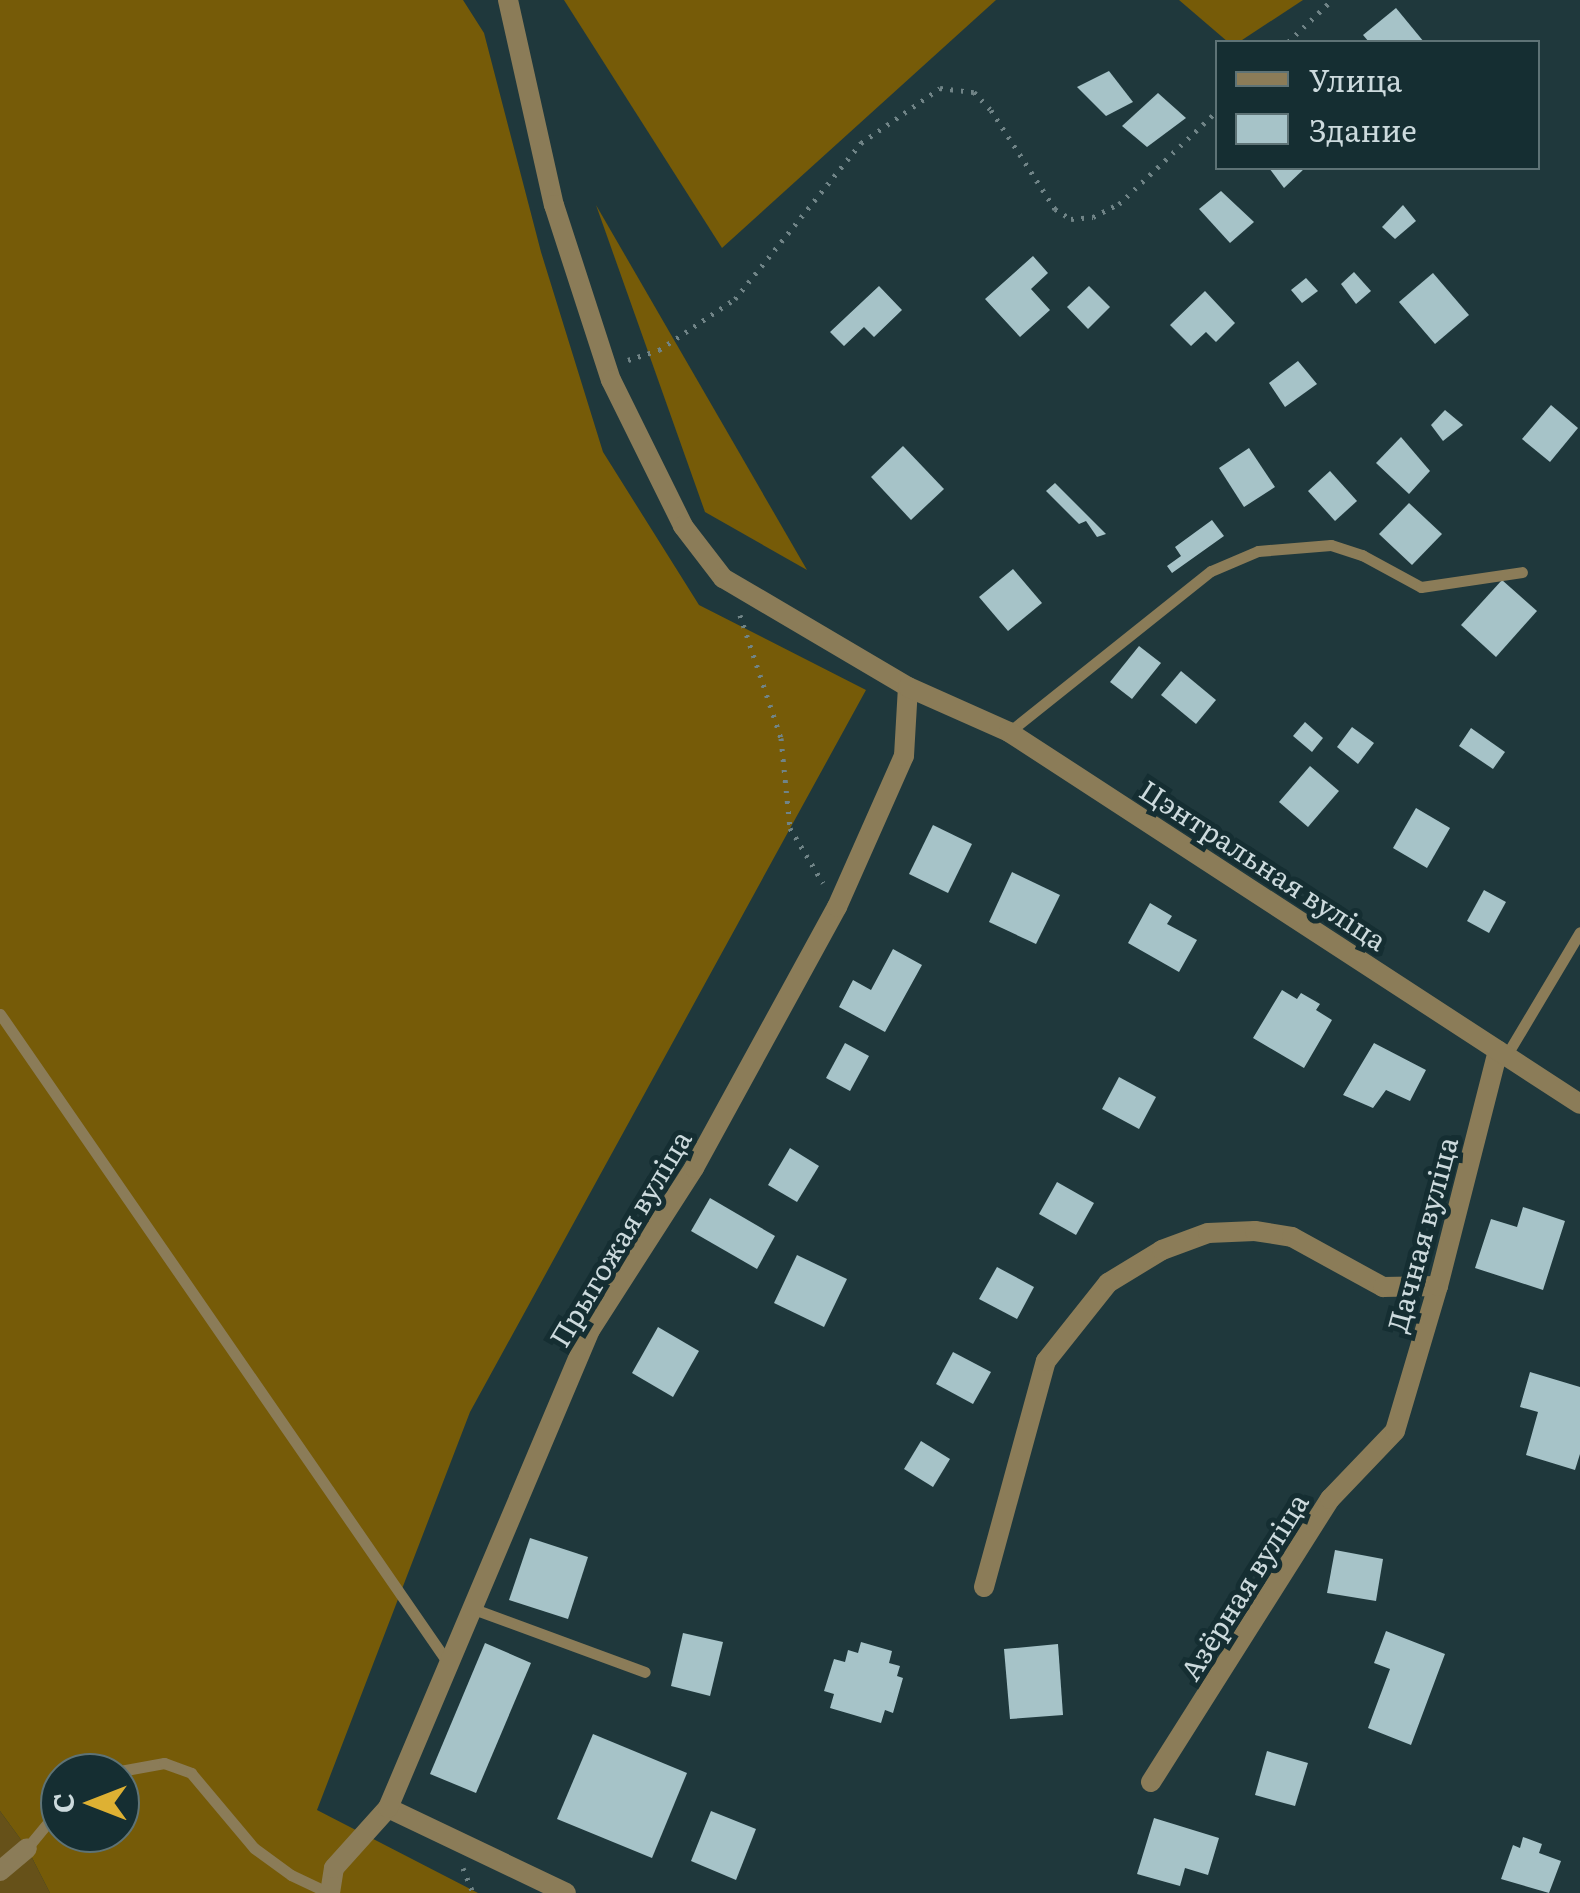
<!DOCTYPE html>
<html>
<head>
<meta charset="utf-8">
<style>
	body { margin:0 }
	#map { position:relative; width:1580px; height:1893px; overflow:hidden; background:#1f383c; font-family:Literata,serif }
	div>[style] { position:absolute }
	.green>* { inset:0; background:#665119 }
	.forest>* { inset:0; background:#765b08 }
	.building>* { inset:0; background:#a6c3c8 }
	.path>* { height:5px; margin-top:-2.5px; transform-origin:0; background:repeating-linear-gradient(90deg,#708487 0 2.5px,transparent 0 10.5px) }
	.service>* { height:11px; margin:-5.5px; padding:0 5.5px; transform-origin:5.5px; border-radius:5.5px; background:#8b7c58 }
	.minor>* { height:20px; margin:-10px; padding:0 10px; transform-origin:10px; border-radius:10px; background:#8b7c58 }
	.tertiary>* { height:20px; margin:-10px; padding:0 10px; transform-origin:10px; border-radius:10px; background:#8b7c58 }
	span { translate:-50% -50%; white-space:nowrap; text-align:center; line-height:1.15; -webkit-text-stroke:10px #152e32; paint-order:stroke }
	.street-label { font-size:28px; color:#ccdadd }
	.legend { position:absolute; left:1215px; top:40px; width:325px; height:130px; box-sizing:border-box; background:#152e32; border:2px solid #5e7376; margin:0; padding:12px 18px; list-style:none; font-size:30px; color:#ccdadd }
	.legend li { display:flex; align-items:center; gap:20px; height:50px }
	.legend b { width:50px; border:2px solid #5e7376 }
	.north { position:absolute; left:40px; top:1753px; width:100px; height:100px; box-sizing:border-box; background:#152e32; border:2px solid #5e7376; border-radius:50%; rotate:270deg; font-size:28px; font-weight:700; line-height:40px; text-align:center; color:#ccdadd }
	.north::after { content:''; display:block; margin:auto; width:35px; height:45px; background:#deb133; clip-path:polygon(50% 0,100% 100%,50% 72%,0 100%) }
</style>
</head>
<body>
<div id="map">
	<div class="green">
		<div style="clip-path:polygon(0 1811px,27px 1848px,50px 1893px,0 1893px)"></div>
	</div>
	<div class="forest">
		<div style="clip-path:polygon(evenodd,0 0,463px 0,484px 33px,541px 252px,603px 452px,699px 605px,866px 690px,470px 1412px,317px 1810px,478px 1893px,50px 1893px,27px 1848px,0 1811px,0 0,60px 1773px,120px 1773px,120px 1833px,60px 1833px,60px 1773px)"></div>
		<div style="clip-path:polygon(564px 0,996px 0,722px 248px)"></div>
		<div style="clip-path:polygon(1179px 0,1303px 0,1239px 42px,1228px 42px)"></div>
		<div style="clip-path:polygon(596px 205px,807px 570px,705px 512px)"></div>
	</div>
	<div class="building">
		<div style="clip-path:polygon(1396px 8px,1424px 42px,1369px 42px,1363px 35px)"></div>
		<div style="clip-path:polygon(1109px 71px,1133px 102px,1106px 116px,1077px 87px)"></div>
		<div style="clip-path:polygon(1158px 93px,1186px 118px,1147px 147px,1122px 126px)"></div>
		<div style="clip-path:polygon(1269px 168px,1305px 168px,1284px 188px)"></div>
		<div style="clip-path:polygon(1221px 191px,1254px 222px,1230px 243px,1199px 209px)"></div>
		<div style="clip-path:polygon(1403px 205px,1416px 221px,1395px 239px,1382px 227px)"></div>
		<div style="clip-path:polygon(1033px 256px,1048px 273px,1031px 289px,1050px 310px,1020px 337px,985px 299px)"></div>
		<div style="clip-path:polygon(1354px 272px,1371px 291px,1356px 304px,1341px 284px)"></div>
		<div style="clip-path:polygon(1433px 273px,1469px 315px,1435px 344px,1399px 302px)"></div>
		<div style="clip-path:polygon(1306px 278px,1318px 291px,1302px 303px,1291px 290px)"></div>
		<div style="clip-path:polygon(879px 286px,902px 310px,874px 337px,864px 327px,844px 346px,830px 332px)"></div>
		<div style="clip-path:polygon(1089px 286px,1110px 307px,1088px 329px,1067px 307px)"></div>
		<div style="clip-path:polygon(1205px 291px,1235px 323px,1216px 342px,1206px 332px,1191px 346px,1170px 325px)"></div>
		<div style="clip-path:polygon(1298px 361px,1317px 384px,1285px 407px,1269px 383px)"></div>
		<div style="clip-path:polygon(1551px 405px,1578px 428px,1550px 462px,1522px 439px)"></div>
		<div style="clip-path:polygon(1445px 410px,1463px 425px,1443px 441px,1431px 425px)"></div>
		<div style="clip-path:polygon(1401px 437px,1430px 471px,1409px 494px,1376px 463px)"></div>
		<div style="clip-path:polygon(903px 446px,944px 489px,911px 520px,871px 477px)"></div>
		<div style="clip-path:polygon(1249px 448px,1275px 487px,1244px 507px,1219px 468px)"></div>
		<div style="clip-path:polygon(1330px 471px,1357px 501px,1335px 521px,1308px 491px)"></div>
		<div style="clip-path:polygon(1055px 483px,1106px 534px,1097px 537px,1086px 521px,1079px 524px,1046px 491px)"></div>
		<div style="clip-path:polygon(1409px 503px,1442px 534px,1412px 565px,1379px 534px)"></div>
		<div style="clip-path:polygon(1212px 520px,1224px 536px,1172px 573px,1167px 566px,1181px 556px,1175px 547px)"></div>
		<div style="clip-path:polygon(1013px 569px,1042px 603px,1008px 631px,979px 597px)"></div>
		<div style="clip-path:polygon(1502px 580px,1537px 611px,1496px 657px,1461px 625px)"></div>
		<div style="clip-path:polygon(1139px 646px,1161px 663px,1132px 699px,1110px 682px)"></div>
		<div style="clip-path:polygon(1181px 671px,1216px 700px,1196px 724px,1161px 695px)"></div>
		<div style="clip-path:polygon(1305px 722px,1323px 738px,1312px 752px,1293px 736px)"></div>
		<div style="clip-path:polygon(1352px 727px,1374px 743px,1358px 764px,1337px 747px)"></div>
		<div style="clip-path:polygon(1471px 728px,1505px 752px,1493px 769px,1459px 746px)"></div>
		<div style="clip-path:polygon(1310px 766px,1339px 791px,1308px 827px,1279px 802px)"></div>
		<div style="clip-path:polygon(1416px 808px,1450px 828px,1427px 868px,1393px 848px)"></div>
		<div style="clip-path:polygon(933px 825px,972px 844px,948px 893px,909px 874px)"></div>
		<div style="clip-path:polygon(1012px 872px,1060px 895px,1036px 944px,989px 922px)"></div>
		<div style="clip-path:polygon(1484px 890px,1506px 902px,1489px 933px,1467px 921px)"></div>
		<div style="clip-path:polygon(1150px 903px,1172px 916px,1167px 924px,1197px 940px,1179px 972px,1128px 943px)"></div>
		<div style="clip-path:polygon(893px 949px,922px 965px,885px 1032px,839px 1007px,853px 980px,871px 990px)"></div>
		<div style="clip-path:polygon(1282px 990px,1297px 999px,1301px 993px,1320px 1004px,1316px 1010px,1332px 1020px,1304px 1068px,1253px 1038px)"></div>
		<div style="clip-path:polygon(845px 1043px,869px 1056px,850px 1091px,826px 1078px)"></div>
		<div style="clip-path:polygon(1374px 1043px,1426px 1070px,1410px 1101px,1386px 1090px,1373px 1108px,1343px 1095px)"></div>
		<div style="clip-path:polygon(1119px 1077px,1156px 1097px,1139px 1129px,1102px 1109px)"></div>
		<div style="clip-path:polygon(790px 1148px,819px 1166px,797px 1202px,768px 1185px)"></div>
		<div style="clip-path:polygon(1057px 1182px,1094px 1203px,1076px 1235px,1039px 1214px)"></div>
		<div style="clip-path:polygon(710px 1198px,775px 1236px,757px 1269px,691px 1231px)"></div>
		<div style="clip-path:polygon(1523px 1207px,1565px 1221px,1543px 1290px,1475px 1268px,1491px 1219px,1517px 1227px)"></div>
		<div style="clip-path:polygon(797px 1255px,847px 1279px,824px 1327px,774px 1303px)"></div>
		<div style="clip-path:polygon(997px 1267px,1034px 1287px,1017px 1319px,979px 1299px)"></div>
		<div style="clip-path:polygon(658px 1327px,699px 1351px,673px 1397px,632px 1373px)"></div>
		<div style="clip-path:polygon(953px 1352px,991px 1372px,973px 1404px,936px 1384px)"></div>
		<div style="clip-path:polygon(1530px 1372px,1580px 1387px,1580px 1454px,1575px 1470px,1526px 1455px,1538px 1412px,1520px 1407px)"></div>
		<div style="clip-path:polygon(921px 1441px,950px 1459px,933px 1487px,904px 1469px)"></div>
		<div style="clip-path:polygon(530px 1538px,588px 1557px,568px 1619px,509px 1600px)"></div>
		<div style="clip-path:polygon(1335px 1550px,1383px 1559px,1376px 1601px,1327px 1593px)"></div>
		<div style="clip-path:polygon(1386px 1631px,1445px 1654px,1411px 1745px,1368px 1728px,1390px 1669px,1374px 1663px)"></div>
		<div style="clip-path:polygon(683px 1633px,723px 1642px,710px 1696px,671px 1686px)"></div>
		<div style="clip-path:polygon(861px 1642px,892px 1651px,889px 1663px,900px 1666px,897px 1676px,903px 1678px,893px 1713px,885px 1710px,881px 1723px,830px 1708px,834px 1694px,824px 1691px,834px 1659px,845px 1662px,848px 1650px,858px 1653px)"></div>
		<div style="clip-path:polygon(485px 1643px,531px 1663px,476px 1793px,430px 1774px)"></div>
		<div style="clip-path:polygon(1058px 1644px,1063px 1715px,1010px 1719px,1004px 1649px)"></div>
		<div style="clip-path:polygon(593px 1734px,687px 1773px,652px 1858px,557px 1819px)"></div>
		<div style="clip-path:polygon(1267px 1751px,1308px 1763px,1295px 1806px,1255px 1795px)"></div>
		<div style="clip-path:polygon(711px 1811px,756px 1829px,736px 1880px,691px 1861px)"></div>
		<div style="clip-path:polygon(1154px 1818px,1219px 1838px,1208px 1875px,1185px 1868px,1180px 1886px,1137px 1874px)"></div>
		<div style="clip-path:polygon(1523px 1837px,1542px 1844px,1539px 1853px,1561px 1861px,1549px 1893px,1501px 1879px,1513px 1845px,1520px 1848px)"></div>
	</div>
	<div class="path">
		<div style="left:1288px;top:42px;width:61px;rotate:-43.7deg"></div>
		<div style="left:628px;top:360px;width:33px;rotate:-18deg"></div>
		<div style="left:659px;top:350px;width:92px;rotate:-33.9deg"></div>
		<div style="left:735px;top:299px;width:201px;rotate:-51.1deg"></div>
		<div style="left:861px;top:143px;width:96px;rotate:-34.8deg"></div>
		<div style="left:940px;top:88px;width:34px;rotate:7deg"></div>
		<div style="left:974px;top:92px;width:25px;rotate:47deg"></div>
		<div style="left:991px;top:110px;width:118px;rotate:57.1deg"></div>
		<div style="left:1055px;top:209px;width:19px;rotate:32deg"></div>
		<div style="left:1071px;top:219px;width:22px;rotate:-5deg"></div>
		<div style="left:1093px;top:217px;width:29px;rotate:-27deg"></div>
		<div style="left:1119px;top:204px;width:137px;rotate:-43.5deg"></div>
		<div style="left:740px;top:615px;width:130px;rotate:71.6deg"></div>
		<div style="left:781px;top:738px;width:90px;rotate:84.3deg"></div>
		<div style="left:790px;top:828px;width:64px;rotate:59deg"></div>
		<div style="left:463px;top:1868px;width:27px;rotate:68deg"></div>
	</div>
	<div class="service">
		<div style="left:1009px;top:732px;width:258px;rotate:-38.6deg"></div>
		<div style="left:1211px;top:571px;width:51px;rotate:-23.1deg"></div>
		<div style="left:1258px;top:551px;width:73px;rotate:-4.7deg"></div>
		<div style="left:1331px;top:545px;width:33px;rotate:18deg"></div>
		<div style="left:1362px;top:555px;width:67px;rotate:28.5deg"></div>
		<div style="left:1421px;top:587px;width:102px;rotate:-8.4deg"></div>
		<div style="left:0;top:1014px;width:789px;rotate:55.38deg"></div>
		<div style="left:1506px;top:1056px;width:144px;rotate:-59.2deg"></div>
		<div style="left:471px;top:1608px;width:185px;rotate:20.2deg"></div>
		<div style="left:109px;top:1773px;width:56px;rotate:-10.3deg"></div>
		<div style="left:164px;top:1763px;width:29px;rotate:20deg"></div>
		<div style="left:191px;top:1773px;width:98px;rotate:50deg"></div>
		<div style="left:254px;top:1848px;width:46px;rotate:36.1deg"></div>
		<div style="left:291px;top:1875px;width:42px;rotate:25.3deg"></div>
		<div style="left:27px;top:1848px;width:52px;rotate:-50.5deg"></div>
	</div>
	<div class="minor">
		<div style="left:984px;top:1587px;width:234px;rotate:-74.7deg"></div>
		<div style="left:1046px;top:1361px;width:100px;rotate:-51.5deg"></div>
		<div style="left:1108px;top:1283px;width:63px;rotate:-31.4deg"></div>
		<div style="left:1162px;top:1250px;width:49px;rotate:-20.3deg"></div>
		<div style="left:1208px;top:1233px;width:47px;rotate:-2.4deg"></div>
		<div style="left:1255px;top:1231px;width:37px;rotate:9deg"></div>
		<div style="left:1292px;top:1237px;width:104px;rotate:28.8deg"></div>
		<div style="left:1383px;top:1287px;width:55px;rotate:-1deg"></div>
		<div style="left:1151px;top:1782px;width:335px;rotate:-57.7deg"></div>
		<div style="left:1330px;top:1499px;width:94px;rotate:-46.3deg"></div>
		<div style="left:1395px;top:1431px;width:151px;rotate:-73.5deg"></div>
		<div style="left:1438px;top:1286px;width:243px;rotate:-75.7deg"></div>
		<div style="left:388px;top:1808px;width:197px;rotate:25.5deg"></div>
		<div style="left:0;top:1871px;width:35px;rotate:-40deg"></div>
		<div style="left:330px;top:1893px;width:25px;rotate:-81deg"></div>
		<div style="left:334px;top:1868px;width:81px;rotate:-48deg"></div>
		<div style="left:388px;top:1808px;width:519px;rotate:-67.09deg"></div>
		<div style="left:590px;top:1330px;width:193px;rotate:-57.3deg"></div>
		<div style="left:694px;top:1168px;width:298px;rotate:-61.3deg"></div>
		<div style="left:837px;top:907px;width:165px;rotate:-66.1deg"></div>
		<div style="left:904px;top:756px;width:69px;rotate:-86.7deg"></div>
	</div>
	<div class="tertiary">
		<div style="left:508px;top:0;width:210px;rotate:77.4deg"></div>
		<div style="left:554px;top:205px;width:184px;rotate:72deg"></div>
		<div style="left:611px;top:380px;width:163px;rotate:63.7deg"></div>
		<div style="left:683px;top:526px;width:66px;rotate:52.4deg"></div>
		<div style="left:723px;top:578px;width:215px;rotate:30.5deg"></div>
		<div style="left:908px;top:687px;width:111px;rotate:24deg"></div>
		<div style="left:1009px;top:732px;width:681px;rotate:33.08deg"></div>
	</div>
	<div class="street-label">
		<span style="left:1264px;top:864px;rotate:33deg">Цэнтральная вуліца</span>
		<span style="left:1421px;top:1234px;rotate:-75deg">Дачная вуліца</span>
		<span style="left:619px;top:1238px;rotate:-59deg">Прыгожая вуліца</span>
		<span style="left:1243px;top:1586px;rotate:-58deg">Азёрная вуліца</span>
	</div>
	<ul class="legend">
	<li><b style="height:12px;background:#8b7c58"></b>Улица</li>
	<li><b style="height:28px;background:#a6c3c8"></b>Здание</li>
	</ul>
	<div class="north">С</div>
</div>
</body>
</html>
